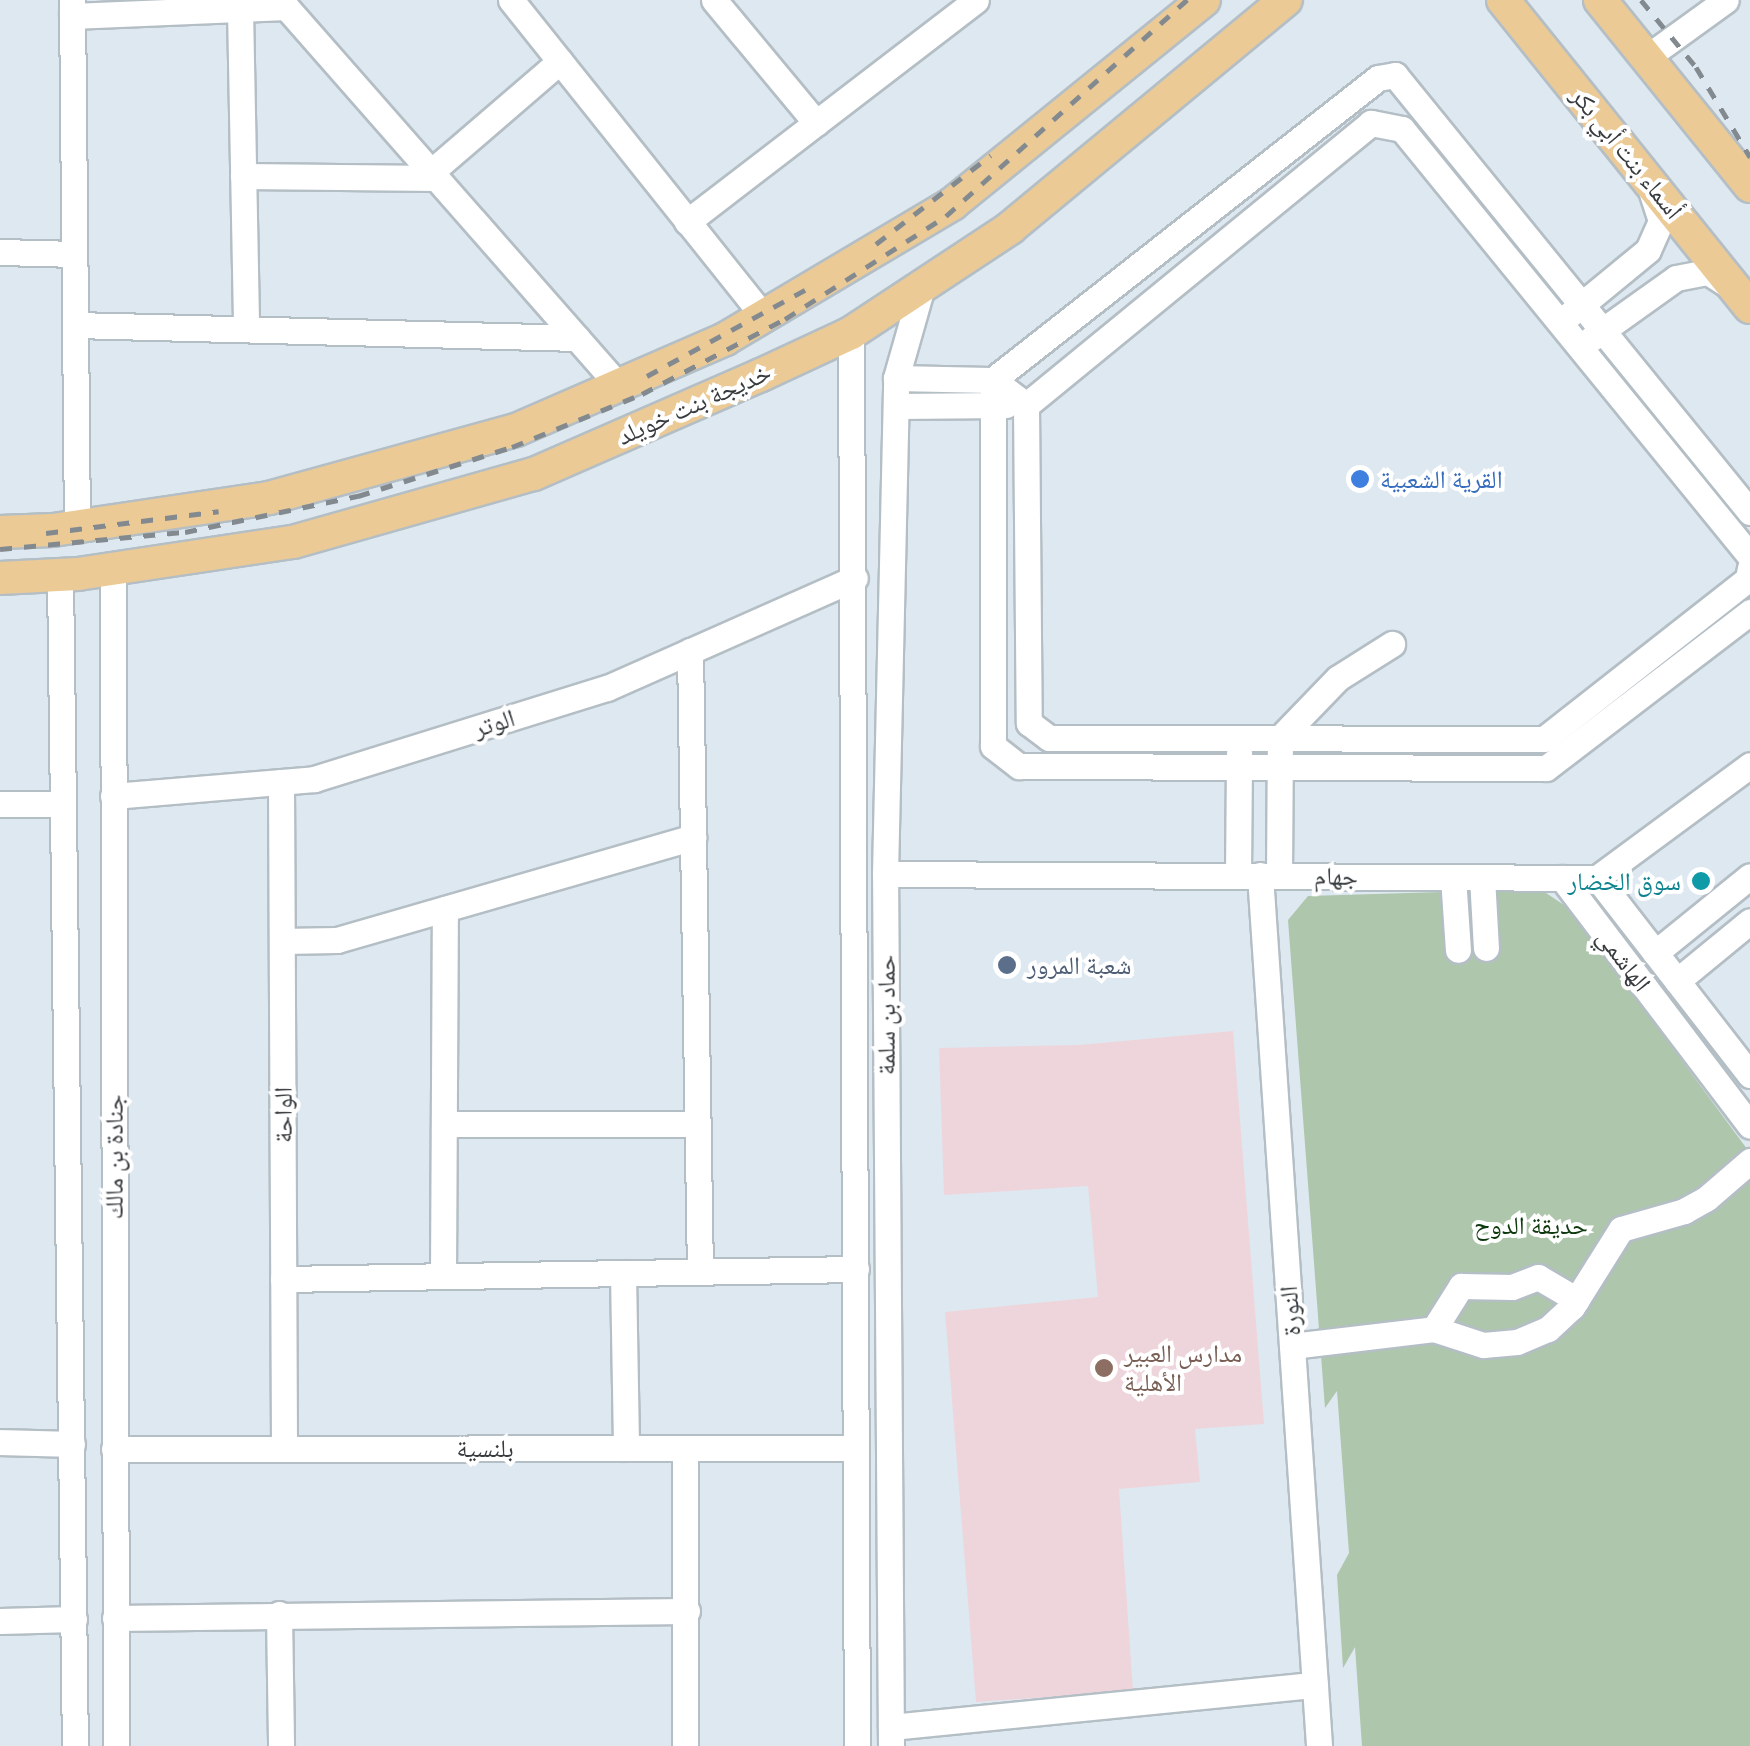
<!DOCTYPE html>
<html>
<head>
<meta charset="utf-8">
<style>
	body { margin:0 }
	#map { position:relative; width:1750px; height:1746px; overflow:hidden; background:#dee8f0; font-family:"IBM Plex Sans","Noto Naskh Arabic",sans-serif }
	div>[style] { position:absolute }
	.education>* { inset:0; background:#eed5dc }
	.green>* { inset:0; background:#aec6ac }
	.roads { filter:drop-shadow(2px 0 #b4bec5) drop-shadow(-2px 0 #b4bec5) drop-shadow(0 2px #b4bec5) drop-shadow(0 -2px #b4bec5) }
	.minor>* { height:25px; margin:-12.5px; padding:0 12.5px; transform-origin:12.5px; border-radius:12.5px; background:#fff }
	.major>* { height:32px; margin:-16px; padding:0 16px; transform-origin:16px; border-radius:16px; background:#ecca96 }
	.rail>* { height:5px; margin-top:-2.5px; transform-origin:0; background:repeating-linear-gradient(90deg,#838a8f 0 12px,transparent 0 24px) }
	.dots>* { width:28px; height:28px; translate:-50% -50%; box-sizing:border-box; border:5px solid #fff; border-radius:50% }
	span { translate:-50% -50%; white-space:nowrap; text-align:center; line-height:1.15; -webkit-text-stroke:8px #fff; paint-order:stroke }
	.street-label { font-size:25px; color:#373b3e }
	.shop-label { font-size:25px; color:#366cbe }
	.left { translate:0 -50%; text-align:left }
	.culture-label { font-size:25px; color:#0d838f }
	.right { translate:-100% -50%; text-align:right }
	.service-label { font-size:25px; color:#4e5e75 }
	.park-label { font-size:25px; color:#0e390e }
	.education-label { font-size:25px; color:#785e54 }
</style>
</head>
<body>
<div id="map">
	<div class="education">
		<div style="clip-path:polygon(1233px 1031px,1264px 1424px,1195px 1429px,1200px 1482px,1119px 1489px,1133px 1691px,976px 1702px,945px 1312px,1098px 1297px,1088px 1186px,944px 1195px,939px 1048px,1079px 1045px)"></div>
	</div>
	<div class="green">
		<div style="clip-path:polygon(1540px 889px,1570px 909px,1750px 1153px,1750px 1746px,1362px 1746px,1355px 1647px,1343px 1668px,1337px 1575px,1349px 1553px,1337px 1391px,1325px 1408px,1288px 920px,1308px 896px)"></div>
	</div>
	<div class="roads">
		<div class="minor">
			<div style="left:72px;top:0;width:526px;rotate:89.46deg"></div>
			<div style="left:280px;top:0;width:514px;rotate:48.71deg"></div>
			<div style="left:511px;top:0;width:407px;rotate:51.4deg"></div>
			<div style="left:714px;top:0;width:160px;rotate:50.3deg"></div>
			<div style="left:240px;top:9px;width:317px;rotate:88.9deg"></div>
			<div style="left:72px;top:16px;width:214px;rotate:-2.4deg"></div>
			<div style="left:1647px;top:57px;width:97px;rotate:-35.8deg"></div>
			<div style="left:431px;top:172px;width:170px;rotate:-40.7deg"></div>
			<div style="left:243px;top:176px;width:194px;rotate:0.6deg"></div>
			<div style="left:687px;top:222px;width:364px;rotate:-37.5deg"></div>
			<div style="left:0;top:252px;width:74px;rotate:1.5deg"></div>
			<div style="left:1569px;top:315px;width:102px;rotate:-39.4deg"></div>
			<div style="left:1648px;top:250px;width:32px;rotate:-66deg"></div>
			<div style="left:1661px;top:221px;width:32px;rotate:-108deg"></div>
			<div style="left:75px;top:325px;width:502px;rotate:1.48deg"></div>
			<div style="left:851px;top:333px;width:1413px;rotate:89.76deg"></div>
			<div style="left:1592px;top:338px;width:103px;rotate:-35.5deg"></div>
			<div style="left:1676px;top:278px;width:33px;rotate:-11deg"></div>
			<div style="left:1708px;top:272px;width:24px;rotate:33deg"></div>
			<div style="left:896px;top:378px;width:97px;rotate:1.2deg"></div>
			<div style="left:993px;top:380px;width:41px;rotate:37.1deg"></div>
			<div style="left:896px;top:406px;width:110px;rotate:-0.5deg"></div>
			<div style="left:1750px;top:512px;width:563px;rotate:-129.09deg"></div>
			<div style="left:1395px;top:75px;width:17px;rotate:170deg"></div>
			<div style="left:1378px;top:78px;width:489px;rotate:141.9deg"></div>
			<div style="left:993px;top:380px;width:366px;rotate:90deg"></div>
			<div style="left:993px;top:746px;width:33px;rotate:38deg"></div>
			<div style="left:1019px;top:766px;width:527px;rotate:0.22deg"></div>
			<div style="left:1546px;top:768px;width:257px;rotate:-37.4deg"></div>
			<div style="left:1750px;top:556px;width:551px;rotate:-129.18deg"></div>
			<div style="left:1402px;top:129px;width:32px;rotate:-169deg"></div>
			<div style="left:1371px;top:123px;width:446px;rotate:140.7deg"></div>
			<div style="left:1026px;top:405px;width:318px;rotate:89.5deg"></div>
			<div style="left:1029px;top:723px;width:25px;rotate:37deg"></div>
			<div style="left:1049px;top:738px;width:495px;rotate:0.1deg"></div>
			<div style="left:1544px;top:739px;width:259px;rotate:-38.1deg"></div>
			<div style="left:1748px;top:579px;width:11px;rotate:-80deg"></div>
			<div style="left:113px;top:569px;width:1177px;rotate:89.85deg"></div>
			<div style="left:60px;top:575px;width:1171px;rotate:89.27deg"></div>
			<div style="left:690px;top:651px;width:621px;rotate:89.08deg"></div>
			<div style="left:281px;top:782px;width:667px;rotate:89.74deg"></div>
			<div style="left:113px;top:796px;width:202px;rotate:-4.8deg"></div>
			<div style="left:314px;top:779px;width:307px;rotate:-17.3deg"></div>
			<div style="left:607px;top:688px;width:271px;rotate:-23.9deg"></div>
			<div style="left:0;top:804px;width:63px"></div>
			<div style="left:885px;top:874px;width:712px;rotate:0.32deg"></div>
			<div style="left:1597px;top:878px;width:190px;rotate:-36.4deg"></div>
			<div style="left:1238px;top:875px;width:122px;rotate:-89.5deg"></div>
			<div style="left:1260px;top:875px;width:873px;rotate:86.12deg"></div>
			<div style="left:1279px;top:876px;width:138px;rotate:-89.6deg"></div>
			<div style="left:1280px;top:738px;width:83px;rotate:-46deg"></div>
			<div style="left:1338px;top:678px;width:64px;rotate:-32.2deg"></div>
			<div style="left:1453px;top:877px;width:73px;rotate:86.1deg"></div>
			<div style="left:1482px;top:877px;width:71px;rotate:86.8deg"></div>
			<div style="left:282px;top:941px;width:55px;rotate:-1deg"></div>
			<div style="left:337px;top:940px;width:371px;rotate:-16.1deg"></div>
			<div style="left:1655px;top:953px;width:122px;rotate:-39deg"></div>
			<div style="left:1677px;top:981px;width:94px;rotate:-39.4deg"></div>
			<div style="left:1750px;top:1075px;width:249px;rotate:-127.8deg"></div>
			<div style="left:1597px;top:878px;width:35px;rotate:180deg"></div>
			<div style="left:1562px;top:878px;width:311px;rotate:52.8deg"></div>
			<div style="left:444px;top:1124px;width:253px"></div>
			<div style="left:623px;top:1273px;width:175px;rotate:89deg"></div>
			<div style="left:443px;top:1276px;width:367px;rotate:-89.7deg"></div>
			<div style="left:283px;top:1279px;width:573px;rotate:-1deg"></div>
			<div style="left:1434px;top:1329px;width:51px;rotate:-57.9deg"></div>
			<div style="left:1461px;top:1286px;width:51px;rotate:1.1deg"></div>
			<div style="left:1512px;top:1287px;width:28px;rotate:-21deg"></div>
			<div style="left:1538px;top:1277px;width:45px;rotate:30.5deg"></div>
			<div style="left:1292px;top:1346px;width:143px;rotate:-6.8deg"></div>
			<div style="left:1434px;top:1329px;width:52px;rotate:18.1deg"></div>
			<div style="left:1483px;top:1345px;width:34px;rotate:-5deg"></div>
			<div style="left:1517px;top:1342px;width:34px;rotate:-23deg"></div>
			<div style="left:1548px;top:1329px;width:33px;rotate:-43deg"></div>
			<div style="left:1572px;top:1307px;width:92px;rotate:-57.9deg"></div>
			<div style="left:1621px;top:1229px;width:66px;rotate:-15.9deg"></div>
			<div style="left:1684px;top:1211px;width:26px;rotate:-29deg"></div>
			<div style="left:1707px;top:1198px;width:57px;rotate:-40.7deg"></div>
			<div style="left:0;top:1442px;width:72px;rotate:1.6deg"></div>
			<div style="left:685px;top:1448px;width:298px;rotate:90deg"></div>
			<div style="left:114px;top:1449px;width:742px;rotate:-0.08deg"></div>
			<div style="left:279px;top:1614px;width:132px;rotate:89.1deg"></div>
			<div style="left:115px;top:1618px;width:572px;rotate:-0.7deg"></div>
			<div style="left:0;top:1621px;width:74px;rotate:-1.5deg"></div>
			<div style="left:891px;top:1727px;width:426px;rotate:-5.7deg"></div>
			<div style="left:891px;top:1746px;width:872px;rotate:-90.39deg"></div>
			<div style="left:885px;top:874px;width:496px;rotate:-88.7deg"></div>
			<div style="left:896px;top:378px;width:95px;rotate:-74.1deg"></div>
		</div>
		<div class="major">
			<div style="left:1503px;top:0;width:394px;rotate:51.2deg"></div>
			<div style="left:1600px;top:0;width:239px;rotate:51.1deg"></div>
			<div style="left:0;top:532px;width:53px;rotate:-2.2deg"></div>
			<div style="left:53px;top:530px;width:218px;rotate:-8.4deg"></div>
			<div style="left:269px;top:498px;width:256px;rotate:-15.4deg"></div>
			<div style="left:516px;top:430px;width:228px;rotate:-23.5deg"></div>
			<div style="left:725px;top:339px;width:264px;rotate:-30.7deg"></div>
			<div style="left:952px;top:204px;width:324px;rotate:-39deg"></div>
			<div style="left:0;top:578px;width:78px;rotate:-2.9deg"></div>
			<div style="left:78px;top:574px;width:217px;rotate:-8.5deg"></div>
			<div style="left:293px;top:542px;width:250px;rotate:-15.8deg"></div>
			<div style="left:534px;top:474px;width:248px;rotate:-23.6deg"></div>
			<div style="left:761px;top:375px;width:99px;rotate:-25deg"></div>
			<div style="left:851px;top:333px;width:191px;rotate:-33.4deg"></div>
			<div style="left:1010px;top:228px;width:358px;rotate:-39.6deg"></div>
		</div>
	</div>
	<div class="rail">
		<div style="left:1641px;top:0;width:87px;rotate:50.6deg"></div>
		<div style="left:1696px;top:67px;width:105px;rotate:59deg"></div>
		<div style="left:876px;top:244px;width:145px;rotate:-37.7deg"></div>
		<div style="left:647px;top:376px;width:180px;rotate:-28.6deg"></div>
		<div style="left:46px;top:533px;width:174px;rotate:-7.2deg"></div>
		<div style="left:0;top:549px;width:186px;rotate:-5.3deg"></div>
		<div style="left:185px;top:532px;width:177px;rotate:-11.8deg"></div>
		<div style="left:358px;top:496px;width:162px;rotate:-17.7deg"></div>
		<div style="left:512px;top:447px;width:140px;rotate:-22.2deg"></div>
		<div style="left:642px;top:394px;width:161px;rotate:-27.7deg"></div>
		<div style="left:785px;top:319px;width:191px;rotate:-32.6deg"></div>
		<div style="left:946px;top:216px;width:324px;rotate:-41.9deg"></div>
	</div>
	<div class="dots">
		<div style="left:1360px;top:479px;background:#3f7fe0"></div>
		<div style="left:1701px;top:881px;background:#0f9aa8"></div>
		<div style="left:1007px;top:965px;background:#5c6f8a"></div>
		<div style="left:1104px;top:1368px;background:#8d6e63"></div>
	</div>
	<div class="street-label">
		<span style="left:1627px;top:153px;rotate:51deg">أسماء بنت أبي بكر</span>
		<span style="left:694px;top:404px;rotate:-24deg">خديجة بنت خويلد</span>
		<span style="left:494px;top:723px;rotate:-17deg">الوتر</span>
		<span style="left:1336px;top:876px;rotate:1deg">جهام</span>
		<span style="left:1624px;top:960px;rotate:53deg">الهاشمي</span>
		<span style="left:886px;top:1015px;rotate:-90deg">حماد بن سلمة</span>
		<span style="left:283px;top:1115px;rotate:-90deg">الواحة</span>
		<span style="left:114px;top:1157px;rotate:-90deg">جنادة بن مالك</span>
		<span style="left:1290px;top:1311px;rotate:-94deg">النورة</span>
		<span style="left:485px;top:1448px">بلنسية</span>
	</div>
	<div class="shop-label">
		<span class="left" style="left:1380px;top:479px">القرية الشعبية</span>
	</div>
	<div class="culture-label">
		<span class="right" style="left:1681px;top:881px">سوق الخضار</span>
	</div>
	<div class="service-label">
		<span class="left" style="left:1027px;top:965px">شعبة المرور</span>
	</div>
	<div class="park-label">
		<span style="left:1531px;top:1225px">حديقة الدوح</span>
	</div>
	<div class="education-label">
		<span class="left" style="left:1124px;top:1368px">مدارس العبير<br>الأهلية</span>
	</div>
</div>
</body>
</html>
